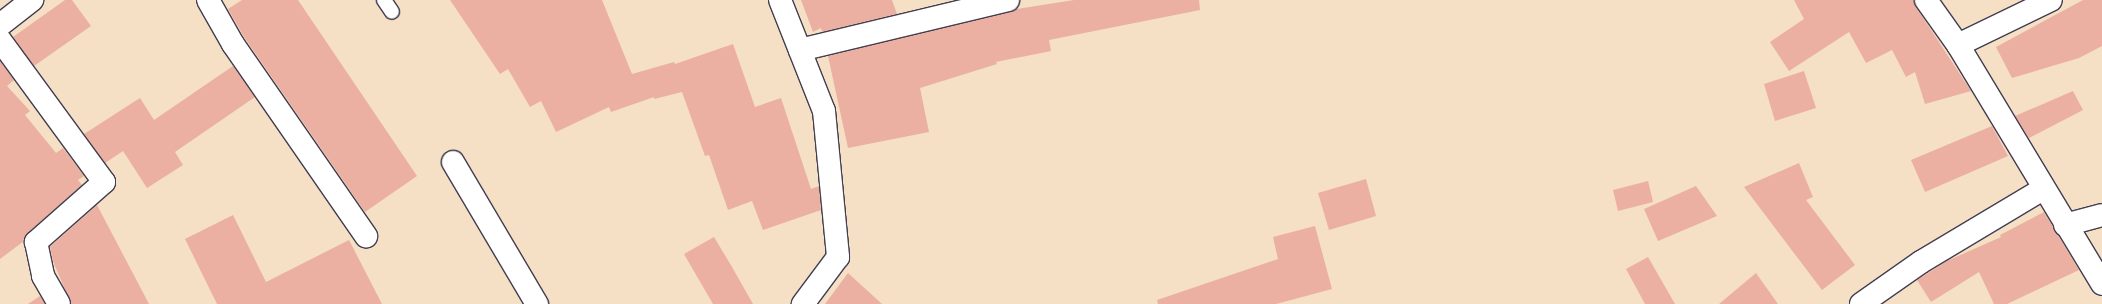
<!DOCTYPE html>
<html>
<head>
<meta charset="utf-8">
<style>
	body { margin:0 }
	#map { position:relative; width:2102px; height:304px; overflow:hidden; background:#f5dfc5; font-family:"IM FELL French Canon",serif }
	div>[style] { position:absolute }
	.building>* { inset:0; background:#ebb0a1 }
	.roads { filter:drop-shadow(1px 0 #423e50) drop-shadow(-1px 0 #423e50) drop-shadow(0 1px #423e50) drop-shadow(0 -1px #423e50) }
	.service>* { height:14px; margin:-7px; padding:0 7px; transform-origin:7px; border-radius:7px; background:#fff }
	.minor>* { height:22px; margin:-11px; padding:0 11px; transform-origin:11px; border-radius:11px; background:#fff }
	span { translate:-50% -50%; white-space:nowrap; text-align:center; line-height:1.15; -webkit-text-stroke:4px #fbf7ec; paint-order:stroke }
</style>
</head>
<body>
<div id="map">
	<div class="building">
		<div style="clip-path:polygon(65px 0,72px 0,91px 26px,34px 66px,13px 37px)"></div>
		<div style="clip-path:polygon(242px 0,298px 0,417px 176px,365px 212px,244px 37px,228px 9px)"></div>
		<div style="clip-path:polygon(450px 0,602px 0,632px 74px,674px 62px,675px 64px,733px 44px,755px 107px,781px 98px,811px 189px,819px 186px,821px 210px,763px 230px,752px 201px,728px 210px,709px 155px,705px 156px,682px 92px,654px 99px,654px 97px,611px 112px,609px 107px,556px 132px,541px 101px,530px 107px,508px 69px,500px 74px)"></div>
		<div style="clip-path:polygon(801px 0,892px 0,897px 14px,822px 32px,821px 28px,813px 32px)"></div>
		<div style="clip-path:polygon(1074px 0,1199px 0,1200px 10px,1049px 40px,1051px 51px,996px 62px,997px 64px,920px 88px,929px 132px,848px 148px,828px 56px,1017px 9px)"></div>
		<div style="clip-path:polygon(1794px 0,1914px 0,1916px 7px,1971px 91px,1925px 104px,1915px 72px,1906px 77px,1892px 50px,1866px 63px,1849px 32px,1789px 71px,1770px 42px,1804px 19px)"></div>
		<div style="clip-path:polygon(2083px 0,2102px 0,2102px 46px,2079px 58px,2012px 78px,1996px 47px)"></div>
		<div style="clip-path:polygon(0 61px,14px 80px,7px 86px,30px 111px,25px 115px,56px 153px,63px 148px,84px 176px,78px 180px,82px 185px,28px 233px,24px 241px,0 259px)"></div>
		<div style="clip-path:polygon(233px 66px,255px 97px,175px 152px,183px 165px,147px 188px,123px 151px,105px 163px,84px 134px,140px 98px,154px 120px)"></div>
		<div style="clip-path:polygon(1804px 71px,1816px 108px,1775px 121px,1764px 84px)"></div>
		<div style="clip-path:polygon(2073px 91px,2083px 110px,2029px 138px,2015px 116px)"></div>
		<div style="clip-path:polygon(1992px 126px,2008px 156px,1925px 192px,1911px 160px)"></div>
		<div style="clip-path:polygon(1799px 163px,1813px 197px,1806px 200px,1855px 265px,1822px 290px,1744px 187px)"></div>
		<div style="clip-path:polygon(1366px 179px,1376px 216px,1329px 230px,1318px 193px)"></div>
		<div style="clip-path:polygon(1648px 181px,1653px 202px,1618px 211px,1613px 190px)"></div>
		<div style="clip-path:polygon(1696px 186px,1717px 216px,1658px 241px,1644px 209px)"></div>
		<div style="clip-path:polygon(97px 205px,149px 304px,71px 304px,53px 261px,50px 247px)"></div>
		<div style="clip-path:polygon(2044px 212px,2079px 270px,2007px 304px,1994px 304px,1979px 272px,1931px 302px,1917px 280px,1947px 261px,2001px 237px,2000px 235px)"></div>
		<div style="clip-path:polygon(233px 215px,266px 282px,349px 240px,382px 304px,217px 304px,185px 239px)"></div>
		<div style="clip-path:polygon(1315px 226px,1332px 289px,1276px 304px,1158px 304px,1157px 300px,1278px 259px,1273px 237px)"></div>
		<div style="clip-path:polygon(714px 237px,732px 267px,753px 304px,713px 304px,684px 254px)"></div>
		<div style="clip-path:polygon(1648px 257px,1675px 304px,1645px 304px,1626px 269px)"></div>
		<div style="clip-path:polygon(848px 273px,882px 304px,825px 304px)"></div>
		<div style="clip-path:polygon(1756px 273px,1778px 304px,1719px 304px)"></div>
		<div style="clip-path:polygon(40px 296px,45px 304px,28px 304px)"></div>
	</div>
	<div class="roads">
		<div class="service">
			<div style="left:384px;top:0;width:14px;rotate:56deg"></div>
		</div>
		<div class="minor">
			<div style="left:208px;top:0;width:51px;rotate:60.4deg"></div>
			<div style="left:233px;top:44px;width:234px;rotate:55.3deg"></div>
			<div style="left:780px;top:0;width:119px;rotate:68.4deg"></div>
			<div style="left:824px;top:111px;width:147px;rotate:84.5deg"></div>
			<div style="left:838px;top:257px;width:59px;rotate:126.7deg"></div>
			<div style="left:1926px;top:0;width:55px;rotate:54.6deg"></div>
			<div style="left:1958px;top:45px;width:279px;rotate:58.9deg"></div>
			<div style="left:0;top:25px;width:41px;rotate:-38deg"></div>
			<div style="left:0;top:40px;width:176px;rotate:53.8deg"></div>
			<div style="left:104px;top:182px;width:91px;rotate:138.6deg"></div>
			<div style="left:36px;top:242px;width:35px;rotate:78deg"></div>
			<div style="left:43px;top:276px;width:32px;rotate:60deg"></div>
			<div style="left:1958px;top:45px;width:103px;rotate:-25.8deg"></div>
			<div style="left:800px;top:50px;width:214px;rotate:-13.5deg"></div>
			<div style="left:453px;top:162px;width:165px;rotate:59.4deg"></div>
			<div style="left:2065px;top:225px;width:38px;rotate:-15deg"></div>
			<div style="left:1861px;top:304px;width:73px;rotate:-35deg"></div>
			<div style="left:1921px;top:262px;width:142px;rotate:-30.9deg"></div>
		</div>
	</div>
</div>
</body>
</html>
